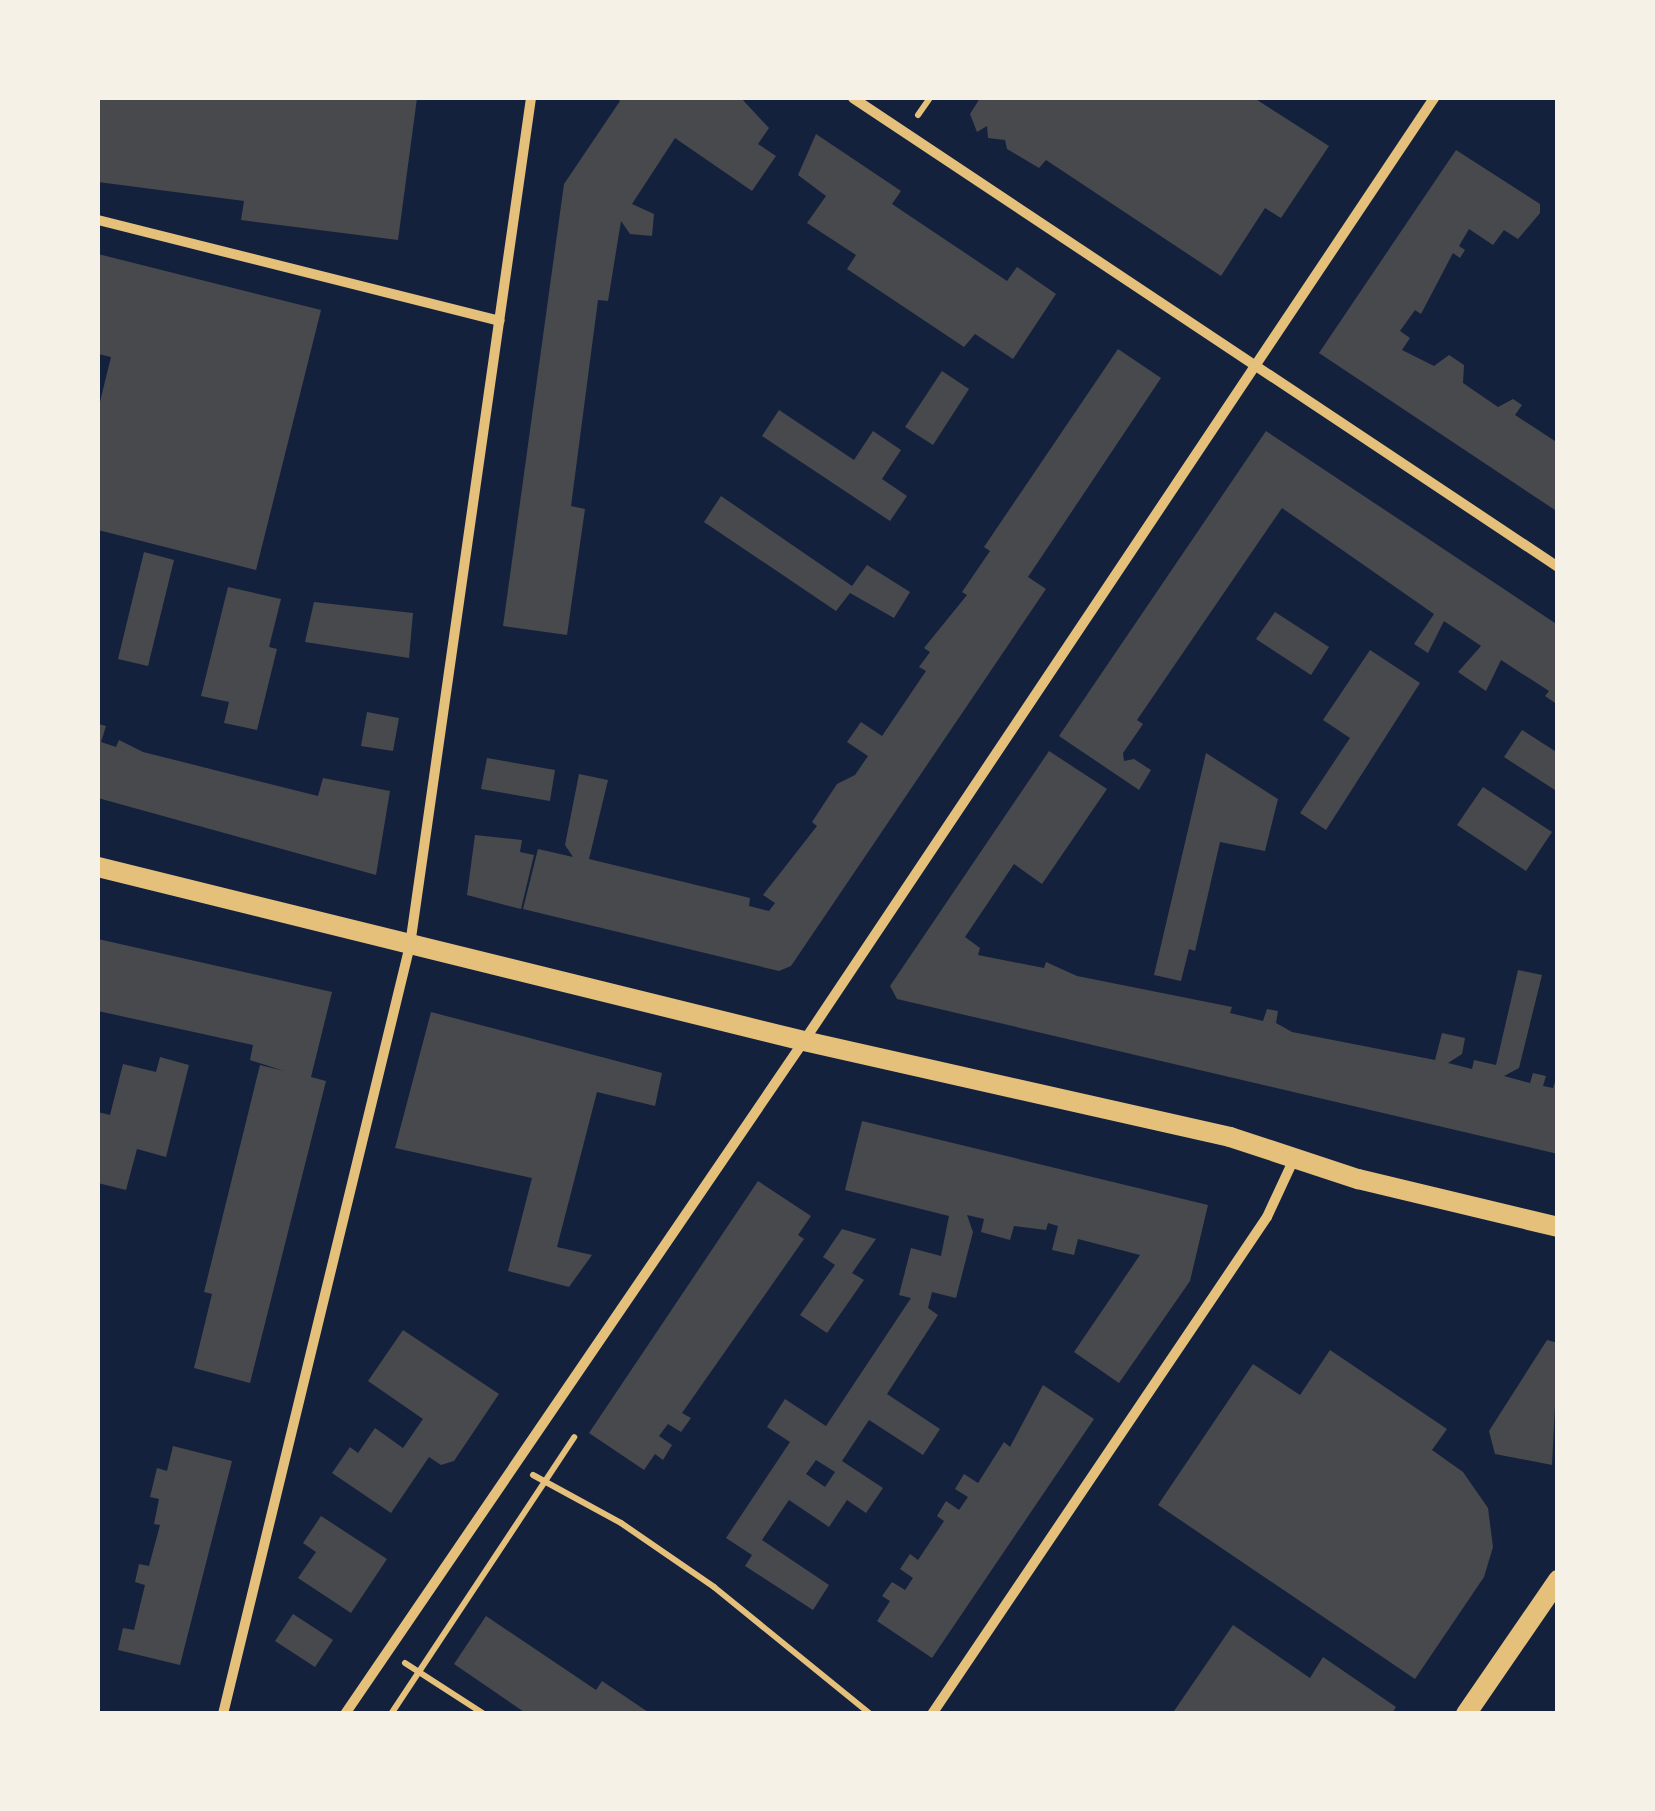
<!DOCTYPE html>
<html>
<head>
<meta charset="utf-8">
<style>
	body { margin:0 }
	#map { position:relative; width:1655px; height:1811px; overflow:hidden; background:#14213d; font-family:"Varela Round",sans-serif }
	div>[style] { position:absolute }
	.building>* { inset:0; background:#48494c }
	.path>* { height:6px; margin:-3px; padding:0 3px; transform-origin:3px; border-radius:3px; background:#e5c07b }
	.minor>* { height:10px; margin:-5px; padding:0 5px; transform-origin:5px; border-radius:5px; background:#e5c07b }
	.secondary>* { height:20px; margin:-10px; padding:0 10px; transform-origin:10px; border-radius:10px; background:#e5c07b }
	span { translate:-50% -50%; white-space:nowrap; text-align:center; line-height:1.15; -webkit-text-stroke:8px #f6f1e7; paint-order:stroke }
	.frame { position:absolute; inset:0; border:100px solid #f6f1e7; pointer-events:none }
</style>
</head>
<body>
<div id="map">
	<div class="building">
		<div style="clip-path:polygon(100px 98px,417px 98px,398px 240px,241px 220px,244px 201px,98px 182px)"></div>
		<div style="clip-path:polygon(616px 98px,741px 98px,769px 128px,758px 144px,776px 156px,752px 191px,675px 138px,632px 204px,654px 214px,652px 236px,630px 234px,621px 221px,608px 301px,598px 300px,571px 506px,585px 509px,567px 635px,503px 626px,564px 184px,620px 101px)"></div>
		<div style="clip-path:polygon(980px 98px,1254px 98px,1329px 146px,1281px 218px,1265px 208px,1221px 276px,1046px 160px,1039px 168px,1007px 149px,1005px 140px,988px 138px,987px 126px,977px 132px,970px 114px)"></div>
		<div style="clip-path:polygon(816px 134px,901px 191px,892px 204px,1007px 281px,1017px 267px,1056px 294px,1013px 359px,975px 334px,964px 347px,847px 269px,856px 255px,807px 223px,826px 196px,798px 175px)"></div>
		<div style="clip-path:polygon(1456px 150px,1540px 204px,1540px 213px,1518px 239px,1504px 230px,1493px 245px,1469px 229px,1459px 246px,1465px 250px,1460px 258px,1453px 253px,1421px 314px,1415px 310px,1400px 331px,1410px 338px,1402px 350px,1434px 366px,1449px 355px,1464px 365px,1463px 383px,1498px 407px,1513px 399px,1522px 405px,1515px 415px,1558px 443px,1558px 512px,1319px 353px)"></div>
		<div style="clip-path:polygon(98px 254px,321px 310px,256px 570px,98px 530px,98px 410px,111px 357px,98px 354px)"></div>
		<div style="clip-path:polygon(1118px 349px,1161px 378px,1028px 577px,1046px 589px,791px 966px,779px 971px,523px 909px,538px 849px,573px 857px,565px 845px,579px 774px,608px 780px,589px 859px,750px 898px,749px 906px,769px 911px,775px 903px,763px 895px,817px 826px,812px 822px,837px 784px,855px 775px,868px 756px,847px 742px,861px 722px,882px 736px,926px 671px,919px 667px,930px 652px,924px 648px,967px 595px,962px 592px,990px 551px,984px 547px)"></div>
		<div style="clip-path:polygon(942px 371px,969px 389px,933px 445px,905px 427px)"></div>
		<div style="clip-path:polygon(779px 410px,854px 460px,873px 431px,901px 450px,882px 479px,907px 496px,890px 521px,762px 436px)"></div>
		<div style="clip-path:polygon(1266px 431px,1558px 625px,1558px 705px,1545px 696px,1549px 691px,1501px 660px,1486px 691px,1458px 672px,1481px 646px,1444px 621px,1428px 653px,1414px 644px,1434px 614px,1282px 508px,1137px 720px,1143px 724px,1123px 753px,1124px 761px,1134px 759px,1151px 770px,1139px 790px,1059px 736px)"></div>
		<div style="clip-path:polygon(721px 496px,852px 586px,867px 565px,910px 592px,894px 618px,850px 593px,836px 611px,704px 522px)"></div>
		<div style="clip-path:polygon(144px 552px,174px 560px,148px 666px,118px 659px)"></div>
		<div style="clip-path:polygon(228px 587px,281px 599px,269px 647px,277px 649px,257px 730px,224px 723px,229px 702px,201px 696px)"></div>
		<div style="clip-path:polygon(314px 602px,413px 613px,409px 658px,305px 642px)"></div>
		<div style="clip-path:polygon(1275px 612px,1329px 647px,1311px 675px,1256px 639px)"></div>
		<div style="clip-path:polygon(1370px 650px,1420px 683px,1326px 830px,1300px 813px,1350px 738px,1323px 720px)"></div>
		<div style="clip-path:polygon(367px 712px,399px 718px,393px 751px,361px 746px)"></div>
		<div style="clip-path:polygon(98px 724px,106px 726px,101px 742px,116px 747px,119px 740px,143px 752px,318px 796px,323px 778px,390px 791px,376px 875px,98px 798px)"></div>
		<div style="clip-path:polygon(1522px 730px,1558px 753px,1558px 792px,1504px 757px)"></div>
		<div style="clip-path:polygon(1049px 751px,1107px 789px,1042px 884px,1014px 864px,965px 937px,980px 948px,978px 955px,1044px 968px,1046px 962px,1077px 976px,1232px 1007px,1230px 1013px,1263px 1021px,1267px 1009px,1278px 1011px,1276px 1023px,1292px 1032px,1435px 1060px,1442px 1033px,1465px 1038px,1462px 1054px,1448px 1063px,1472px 1069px,1474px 1060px,1496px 1065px,1518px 970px,1542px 975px,1519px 1068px,1504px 1076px,1530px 1083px,1533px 1073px,1546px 1076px,1543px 1086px,1553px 1088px,1558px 1072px,1558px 1154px,897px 999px,890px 986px)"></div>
		<div style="clip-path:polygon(1206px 753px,1278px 799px,1265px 851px,1220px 842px,1195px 951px,1189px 949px,1181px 981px,1154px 975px)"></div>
		<div style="clip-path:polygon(487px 758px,555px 770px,550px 801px,481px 789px)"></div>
		<div style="clip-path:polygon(1483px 787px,1552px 832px,1526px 871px,1457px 825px)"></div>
		<div style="clip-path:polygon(475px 835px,522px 840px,520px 852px,534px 855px,521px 909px,467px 895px)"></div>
		<div style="clip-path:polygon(98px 939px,332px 992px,311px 1077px,326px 1081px,250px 1383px,194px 1368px,212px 1294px,204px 1292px,260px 1065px,284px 1071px,250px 1060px,253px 1045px,98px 1011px)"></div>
		<div style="clip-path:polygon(431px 1012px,662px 1073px,655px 1106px,597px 1092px,557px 1247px,592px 1255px,569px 1287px,508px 1271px,532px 1178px,395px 1148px)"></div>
		<div style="clip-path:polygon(160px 1057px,189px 1065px,166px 1157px,137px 1149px,126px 1190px,98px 1183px,98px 1112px,110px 1115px,123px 1064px,156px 1072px)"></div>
		<div style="clip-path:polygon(evenodd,862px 1121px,1208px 1205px,1190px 1281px,1119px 1383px,1074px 1352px,1140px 1255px,1078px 1239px,1074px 1255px,1052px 1250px,1058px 1226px,1048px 1223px,1046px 1230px,1014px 1226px,1010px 1240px,981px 1232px,984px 1219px,967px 1215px,973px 1232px,956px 1298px,932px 1292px,928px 1308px,938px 1315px,887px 1394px,940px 1429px,923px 1455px,869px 1420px,842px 1461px,883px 1488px,866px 1513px,847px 1500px,829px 1527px,789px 1500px,762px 1540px,829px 1585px,813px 1610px,745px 1566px,752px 1555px,726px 1538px,790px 1442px,767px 1427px,785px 1399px,826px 1426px,911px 1298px,899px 1295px,911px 1248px,941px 1256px,949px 1216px,845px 1190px,862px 1121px,816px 1460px,835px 1472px,825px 1487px,806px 1474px,816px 1460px)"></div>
		<div style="clip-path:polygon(758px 1181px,811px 1216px,798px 1235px,804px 1239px,682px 1413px,691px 1418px,681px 1432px,668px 1424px,659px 1436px,672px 1445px,663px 1460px,655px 1454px,644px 1470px,589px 1433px)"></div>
		<div style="clip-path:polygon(842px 1229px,876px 1239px,852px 1273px,864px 1280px,827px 1333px,800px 1315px,835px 1265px,823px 1257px)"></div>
		<div style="clip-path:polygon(403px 1330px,499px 1394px,454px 1461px,441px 1465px,429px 1457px,391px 1513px,332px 1473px,350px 1447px,358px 1453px,375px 1428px,403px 1448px,423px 1419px,368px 1381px)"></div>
		<div style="clip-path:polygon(1547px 1340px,1558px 1343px,1552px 1465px,1495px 1454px,1489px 1431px)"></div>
		<div style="clip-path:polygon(1330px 1350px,1447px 1429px,1432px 1450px,1463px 1472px,1488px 1508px,1493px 1547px,1484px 1577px,1415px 1679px,1158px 1505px,1253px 1364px,1300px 1395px)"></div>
		<div style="clip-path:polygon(1043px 1385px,1094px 1419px,932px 1658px,877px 1621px,890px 1601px,882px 1596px,892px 1582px,905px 1590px,913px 1578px,900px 1569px,910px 1554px,918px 1560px,944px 1521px,937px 1516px,946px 1501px,959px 1510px,968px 1497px,955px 1489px,964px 1474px,978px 1483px,1004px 1442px,1010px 1447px)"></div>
		<div style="clip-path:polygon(173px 1446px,232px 1461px,180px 1665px,118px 1650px,123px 1628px,134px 1630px,145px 1585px,135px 1582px,139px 1564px,149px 1566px,160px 1525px,154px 1524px,159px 1499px,150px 1497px,157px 1468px,167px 1471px)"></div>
		<div style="clip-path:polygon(321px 1516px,387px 1559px,351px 1613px,298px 1578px,316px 1552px,303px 1543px)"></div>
		<div style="clip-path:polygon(293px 1614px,333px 1640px,315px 1667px,275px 1641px)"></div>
		<div style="clip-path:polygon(486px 1616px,596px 1690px,602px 1681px,651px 1714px,527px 1714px,454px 1664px)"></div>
		<div style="clip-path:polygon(1233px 1625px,1310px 1678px,1323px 1657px,1396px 1707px,1392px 1714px,1172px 1714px)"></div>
	</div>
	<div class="path">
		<div style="left:918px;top:115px;width:21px;rotate:-55deg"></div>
		<div style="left:533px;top:1475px;width:100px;rotate:28.6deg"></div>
		<div style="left:621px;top:1523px;width:113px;rotate:34.5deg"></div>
		<div style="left:714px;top:1587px;width:201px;rotate:39.1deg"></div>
		<div style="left:405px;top:1663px;width:94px;rotate:32.8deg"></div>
		<div style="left:391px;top:1714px;width:332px;rotate:-56.5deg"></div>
	</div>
	<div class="minor">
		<div style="left:853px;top:98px;width:847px;rotate:33.63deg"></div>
		<div style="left:98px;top:220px;width:414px;rotate:14.1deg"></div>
		<div style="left:223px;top:1714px;width:791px;rotate:-76.33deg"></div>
		<div style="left:410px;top:945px;width:856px;rotate:-81.87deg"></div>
		<div style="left:345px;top:1714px;width:815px;rotate:-55.71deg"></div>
		<div style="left:804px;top:1041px;width:1134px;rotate:-56.25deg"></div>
		<div style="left:932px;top:1714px;width:599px;rotate:-56.02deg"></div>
		<div style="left:1267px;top:1217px;width:62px;rotate:-65.1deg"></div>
	</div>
	<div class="secondary">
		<div style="left:98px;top:867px;width:727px;rotate:13.85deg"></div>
		<div style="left:804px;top:1041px;width:437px;rotate:12.7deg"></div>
		<div style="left:1230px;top:1137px;width:135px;rotate:18.2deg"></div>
		<div style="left:1358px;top:1179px;width:206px;rotate:13.5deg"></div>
		<div style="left:1466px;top:1714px;width:163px;rotate:-55.5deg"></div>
	</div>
	<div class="frame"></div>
</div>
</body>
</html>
